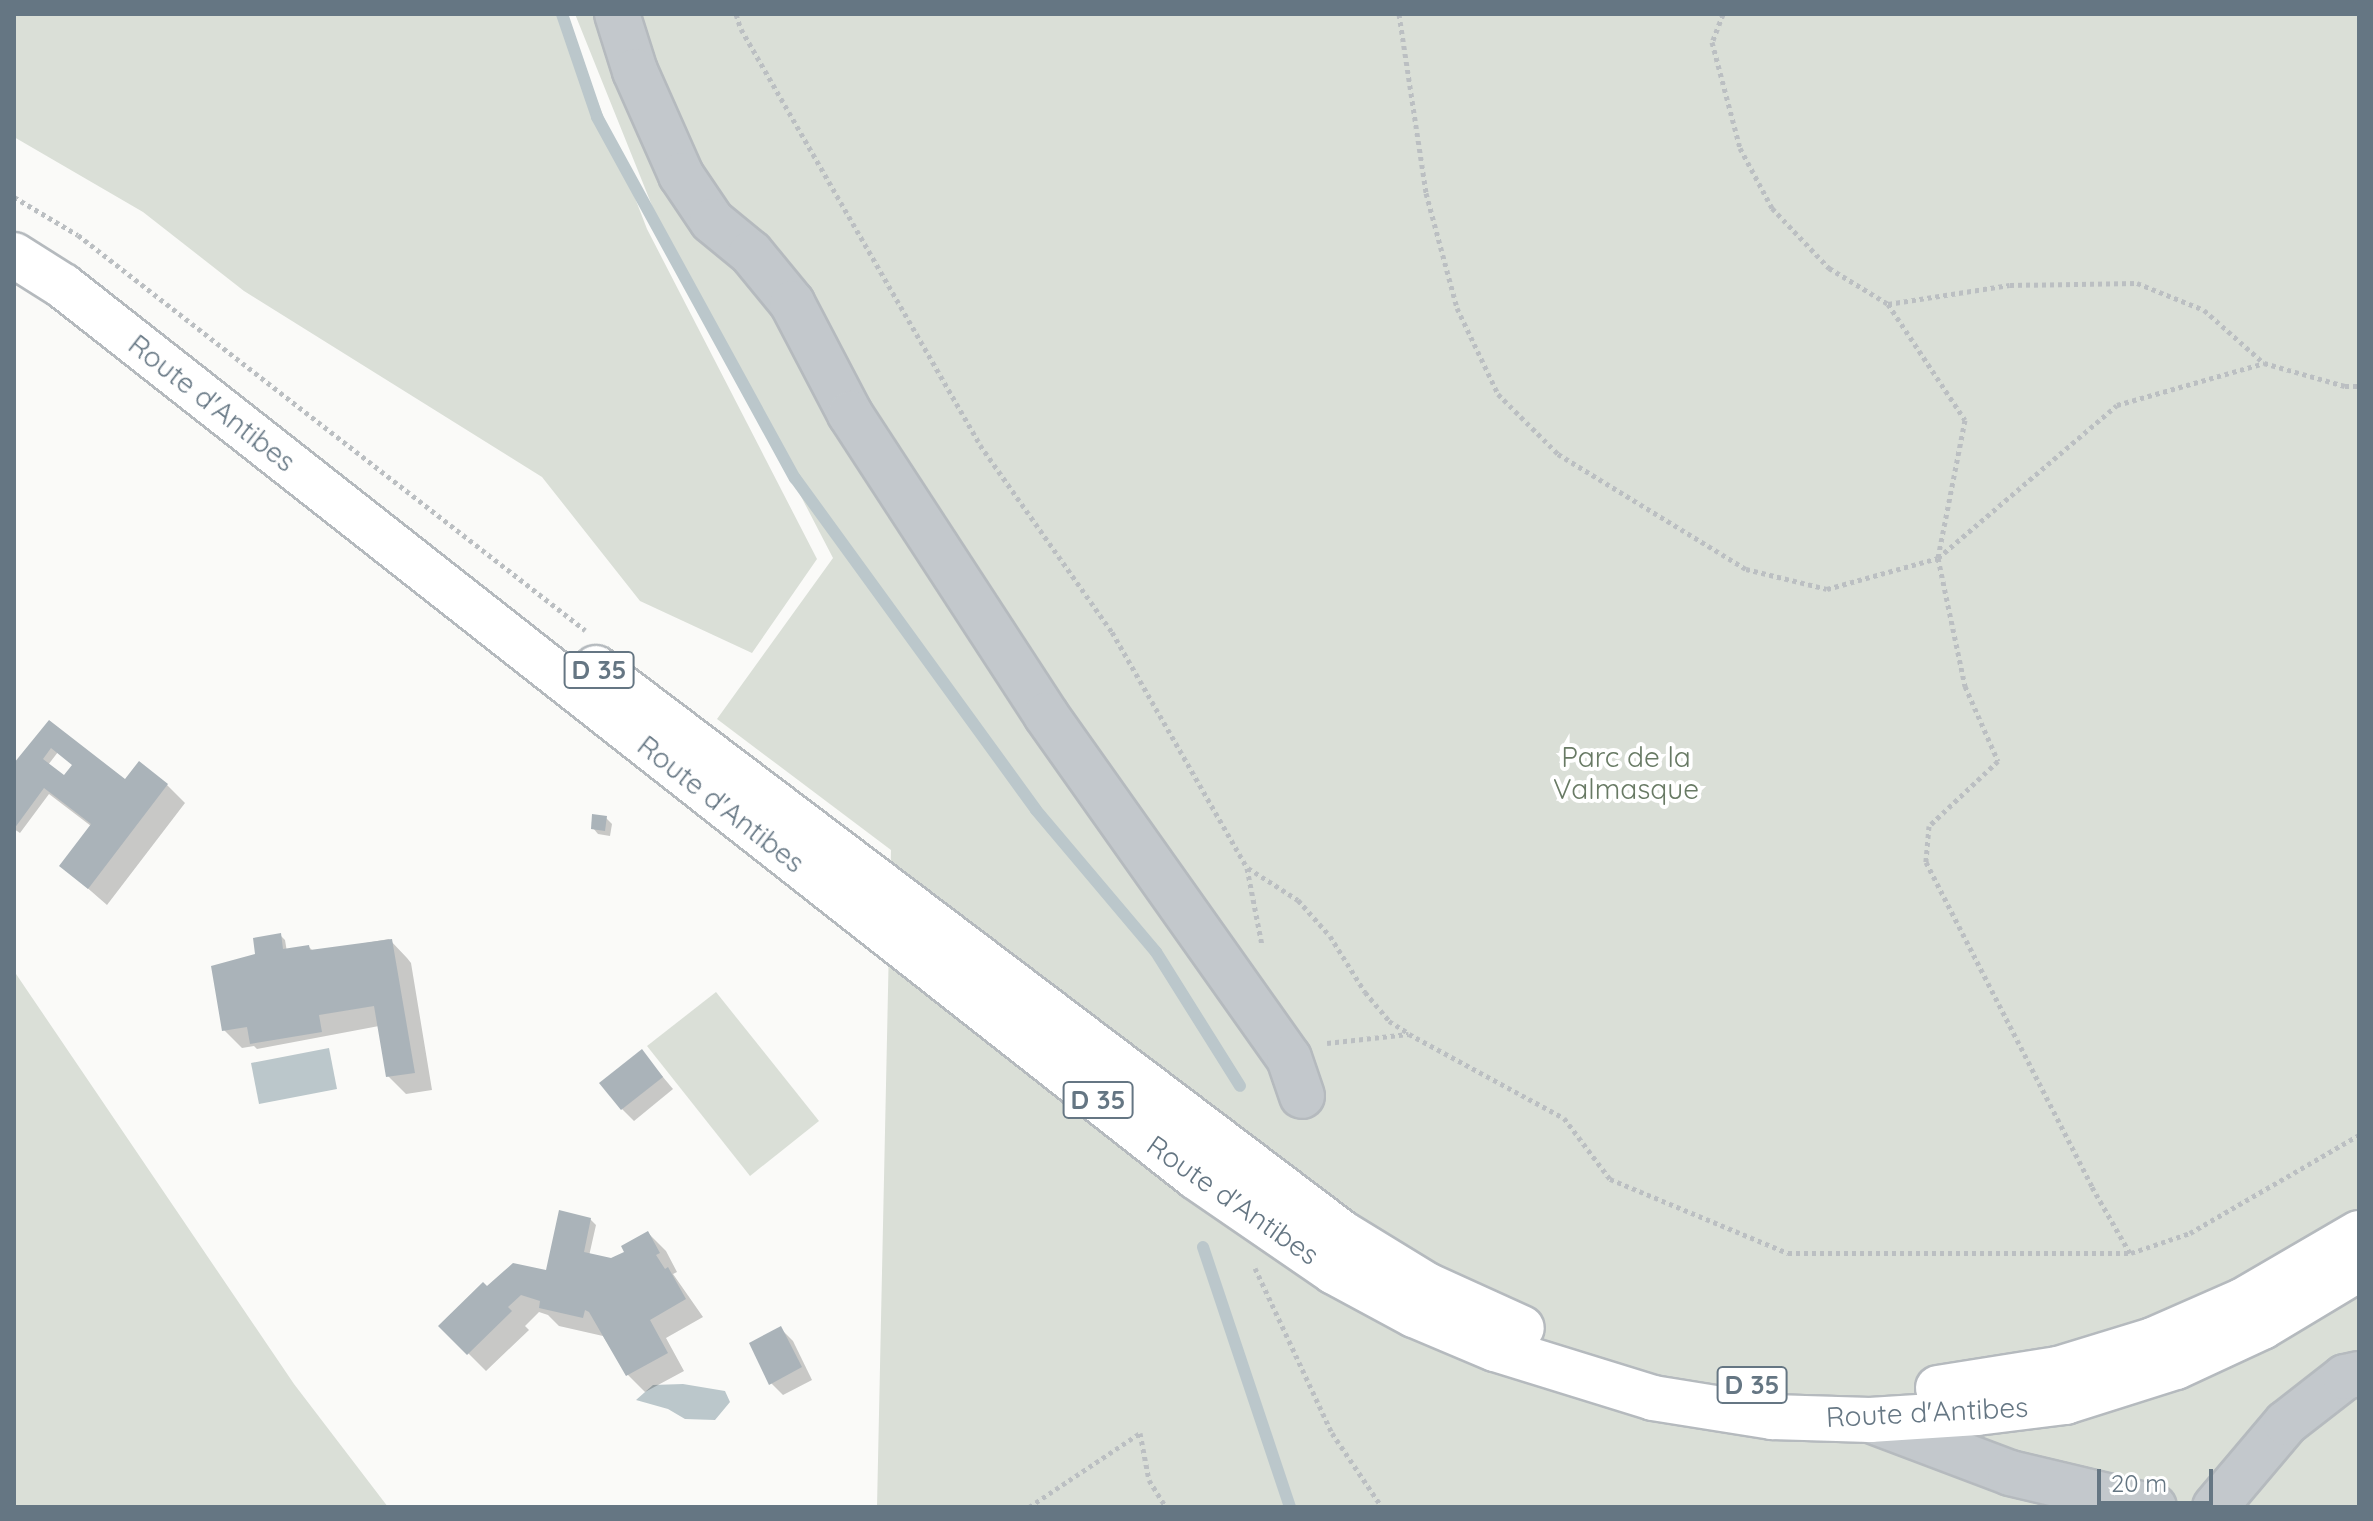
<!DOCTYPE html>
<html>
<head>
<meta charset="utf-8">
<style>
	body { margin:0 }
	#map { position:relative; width:2373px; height:1521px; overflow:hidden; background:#fafaf8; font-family:Quicksand,sans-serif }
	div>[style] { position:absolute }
	.green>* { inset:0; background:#dadfd7 }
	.water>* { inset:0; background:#bbc7cb }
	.shadow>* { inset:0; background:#0003 }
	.stream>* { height:12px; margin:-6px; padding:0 6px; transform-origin:6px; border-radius:6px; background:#bbc7cb }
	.building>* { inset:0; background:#aab3b9 }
	.path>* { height:5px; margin-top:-2.5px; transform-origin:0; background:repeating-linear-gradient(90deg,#bbbfc2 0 4px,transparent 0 8px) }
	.roads { filter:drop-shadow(2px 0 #b5babe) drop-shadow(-2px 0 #b5babe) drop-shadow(0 2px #b5babe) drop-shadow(0 -2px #b5babe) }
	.minor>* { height:44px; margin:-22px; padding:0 22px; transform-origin:22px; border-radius:22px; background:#c3c8cc }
	.major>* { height:44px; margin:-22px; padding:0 22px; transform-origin:22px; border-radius:22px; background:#fff }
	span { translate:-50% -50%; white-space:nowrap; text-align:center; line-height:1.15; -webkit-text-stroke:8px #fff; paint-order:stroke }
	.shield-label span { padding:2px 6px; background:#fff; border:2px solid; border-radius:6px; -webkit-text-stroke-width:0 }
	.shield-label { font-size:26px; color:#657683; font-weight:700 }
	.street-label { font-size:28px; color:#657683 }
	.park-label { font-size:28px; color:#687a64 }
	.frame { position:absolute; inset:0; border:16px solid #657683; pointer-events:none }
	.scale { position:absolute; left:2097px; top:1469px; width:116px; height:36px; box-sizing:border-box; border:4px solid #657683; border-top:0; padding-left:10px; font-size:24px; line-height:28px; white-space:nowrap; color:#657683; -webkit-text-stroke:6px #fff; paint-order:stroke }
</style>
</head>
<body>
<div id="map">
	<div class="green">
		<div style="clip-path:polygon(14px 14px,564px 14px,647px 229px,817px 559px,752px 653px,640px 601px,542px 477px,244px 291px,143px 212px,14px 137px)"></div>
		<div style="clip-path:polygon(575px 14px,2359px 14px,2359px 1507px,877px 1507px,891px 850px,717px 719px,833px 558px,659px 223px)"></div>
		<div style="clip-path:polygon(14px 971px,294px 1384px,388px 1507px,14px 1507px)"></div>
		<div style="clip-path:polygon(716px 992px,819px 1121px,750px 1176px,647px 1046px)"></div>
	</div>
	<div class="water">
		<div style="clip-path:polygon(329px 1048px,337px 1089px,259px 1104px,251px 1063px)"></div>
		<div style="clip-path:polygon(683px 1384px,725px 1391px,730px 1402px,715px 1420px,685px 1419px,668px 1409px,636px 1400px,653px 1385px)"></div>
	</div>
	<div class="shadow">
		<div style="clip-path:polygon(evenodd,49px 723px,126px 781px,167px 785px,185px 803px,107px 905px,61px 865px,91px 826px,49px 794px,20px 833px,14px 829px,14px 767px,49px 723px,58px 752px,74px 765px,64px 777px,48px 765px,58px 752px)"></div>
		<div style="clip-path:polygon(606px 818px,612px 824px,610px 836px,598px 834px,593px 828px)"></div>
		<div style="clip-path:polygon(280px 935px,285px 940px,287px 952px,309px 947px,314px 952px,389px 939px,407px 958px,411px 963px,432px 1090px,406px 1094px,388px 1076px,379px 1026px,257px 1049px,254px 1046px,242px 1048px,224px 1030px,261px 957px)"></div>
		<div style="clip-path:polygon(642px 1052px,673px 1089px,634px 1121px,622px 1109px)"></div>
		<div style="clip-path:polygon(590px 1219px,596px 1225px,589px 1256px,611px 1260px,627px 1252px,648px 1233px,666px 1251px,677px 1272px,673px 1274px,703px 1317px,666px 1338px,684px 1371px,645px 1392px,627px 1374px,603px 1336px,559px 1326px,548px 1315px,539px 1312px,525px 1326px,529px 1330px,486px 1371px,441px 1326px,487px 1289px,548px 1272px)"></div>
		<div style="clip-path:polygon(781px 1329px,793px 1341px,812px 1380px,783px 1395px,771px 1383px)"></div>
	</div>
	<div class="stream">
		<div style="left:562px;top:14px;width:109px;rotate:71.2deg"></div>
		<div style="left:597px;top:117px;width:412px;rotate:61.3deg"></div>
		<div style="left:795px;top:478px;width:410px;rotate:54deg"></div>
		<div style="left:1036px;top:810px;width:186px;rotate:49.8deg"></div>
		<div style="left:1156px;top:952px;width:158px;rotate:57.9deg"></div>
		<div style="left:1203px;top:1247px;width:274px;rotate:71.5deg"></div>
	</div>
	<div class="building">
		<div style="clip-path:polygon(evenodd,49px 720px,125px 779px,139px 761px,168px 784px,88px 889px,59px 866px,91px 824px,44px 788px,14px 829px,14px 763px,49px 720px,51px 748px,72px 765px,64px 775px,43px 759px,51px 748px)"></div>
		<div style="clip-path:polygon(592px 814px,607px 816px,605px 831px,591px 829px)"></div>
		<div style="clip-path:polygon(281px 933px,283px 949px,309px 945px,310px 950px,392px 939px,415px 1073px,386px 1077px,374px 1006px,319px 1015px,322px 1032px,250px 1044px,247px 1027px,222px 1031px,211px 966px,255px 954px,253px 938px)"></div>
		<div style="clip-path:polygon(642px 1049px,663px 1077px,621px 1110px,599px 1083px)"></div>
		<div style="clip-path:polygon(559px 1210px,591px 1218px,584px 1252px,611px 1258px,624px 1252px,621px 1246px,648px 1231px,660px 1253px,656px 1255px,665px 1269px,668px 1267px,686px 1299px,650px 1320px,668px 1353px,626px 1376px,589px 1312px,585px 1310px,583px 1318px,539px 1308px,540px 1301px,521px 1295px,508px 1307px,512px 1311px,467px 1355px,438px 1326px,483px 1282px,487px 1286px,513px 1263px,546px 1270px)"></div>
		<div style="clip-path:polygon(781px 1326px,802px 1367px,769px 1385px,749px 1343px)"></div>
	</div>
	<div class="path">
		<div style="left:736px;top:14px;width:16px;rotate:72deg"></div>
		<div style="left:741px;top:29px;width:480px;rotate:60.1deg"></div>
		<div style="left:980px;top:445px;width:229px;rotate:54.8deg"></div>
		<div style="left:1112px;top:632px;width:272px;rotate:60.2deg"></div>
		<div style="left:1247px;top:868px;width:78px;rotate:79deg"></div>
		<div style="left:1399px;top:14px;width:181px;rotate:81.4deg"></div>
		<div style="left:1426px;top:193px;width:119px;rotate:74.9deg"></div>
		<div style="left:1457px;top:308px;width:95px;rotate:64.5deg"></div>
		<div style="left:1498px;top:394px;width:85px;rotate:45deg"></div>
		<div style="left:1558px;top:454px;width:220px;rotate:31.5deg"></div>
		<div style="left:1746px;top:569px;width:83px;rotate:13.9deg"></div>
		<div style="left:1827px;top:589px;width:115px;rotate:-15.6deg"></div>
		<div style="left:1938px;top:558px;width:235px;rotate:-40.5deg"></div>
		<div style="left:2117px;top:405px;width:153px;rotate:-15.9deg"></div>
		<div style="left:1723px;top:14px;width:30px;rotate:111deg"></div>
		<div style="left:1712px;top:42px;width:110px;rotate:75.2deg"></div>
		<div style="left:1740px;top:148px;width:68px;rotate:61.9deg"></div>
		<div style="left:1772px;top:208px;width:83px;rotate:46.5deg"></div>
		<div style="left:1829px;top:268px;width:69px;rotate:31.4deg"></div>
		<div style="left:1888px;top:304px;width:123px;rotate:-8.9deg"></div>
		<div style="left:2010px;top:285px;width:127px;rotate:-0.9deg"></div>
		<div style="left:2137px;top:283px;width:72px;rotate:21.9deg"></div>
		<div style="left:2204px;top:310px;width:80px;rotate:41.5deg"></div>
		<div style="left:2264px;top:363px;width:84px;rotate:15.9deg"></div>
		<div style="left:2345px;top:386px;width:14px"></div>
		<div style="left:14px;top:197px;width:74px;rotate:30.7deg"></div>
		<div style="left:78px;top:235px;width:643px;rotate:37.92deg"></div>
		<div style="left:1888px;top:304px;width:139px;rotate:56.4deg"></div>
		<div style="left:1965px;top:420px;width:141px;rotate:101.1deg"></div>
		<div style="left:1938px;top:558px;width:131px;rotate:78.1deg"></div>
		<div style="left:1965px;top:686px;width:82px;rotate:66.3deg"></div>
		<div style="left:1998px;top:761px;width:95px;rotate:136.7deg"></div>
		<div style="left:1929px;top:826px;width:36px;rotate:95deg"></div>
		<div style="left:1926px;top:862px;width:365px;rotate:62.9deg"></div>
		<div style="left:2092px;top:1187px;width:76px;rotate:60.1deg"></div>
		<div style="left:1248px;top:868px;width:59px;rotate:32.6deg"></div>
		<div style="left:1298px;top:900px;width:48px;rotate:48.4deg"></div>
		<div style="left:1330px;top:936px;width:66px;rotate:58deg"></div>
		<div style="left:1365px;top:992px;width:38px;rotate:50deg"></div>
		<div style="left:1389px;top:1021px;width:22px;rotate:32deg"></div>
		<div style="left:1327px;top:1043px;width:82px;rotate:-6.3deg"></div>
		<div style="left:1409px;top:1034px;width:176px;rotate:28.5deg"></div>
		<div style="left:1564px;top:1118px;width:76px;rotate:53deg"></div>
		<div style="left:1610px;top:1179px;width:193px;rotate:22.6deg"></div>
		<div style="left:1788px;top:1253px;width:343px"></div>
		<div style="left:2131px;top:1253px;width:62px;rotate:-18.7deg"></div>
		<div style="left:2190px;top:1233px;width:195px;rotate:-30.1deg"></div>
		<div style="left:1255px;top:1268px;width:182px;rotate:65deg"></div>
		<div style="left:1332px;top:1433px;width:89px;rotate:56deg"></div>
		<div style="left:1029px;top:1507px;width:133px;rotate:-33.7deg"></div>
		<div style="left:1140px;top:1433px;width:48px;rotate:79.2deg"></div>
		<div style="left:1149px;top:1480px;width:32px;rotate:58deg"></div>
	</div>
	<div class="roads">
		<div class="minor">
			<div style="left:617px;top:14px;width:60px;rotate:72.5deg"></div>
			<div style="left:635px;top:71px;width:114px;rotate:66.1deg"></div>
			<div style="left:681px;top:175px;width:55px;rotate:56deg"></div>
			<div style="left:712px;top:221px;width:50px;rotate:39.4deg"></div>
			<div style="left:751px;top:253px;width:65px;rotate:50.6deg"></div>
			<div style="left:792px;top:303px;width:125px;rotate:62.4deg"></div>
			<div style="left:850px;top:414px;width:359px;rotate:56.9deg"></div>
			<div style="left:1046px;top:715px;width:420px;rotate:54.7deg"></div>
			<div style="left:1289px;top:1058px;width:40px;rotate:71.1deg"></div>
			<div style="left:1870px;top:1420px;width:150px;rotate:20.7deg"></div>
			<div style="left:2010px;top:1473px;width:148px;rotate:13.3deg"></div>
			<div style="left:2215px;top:1507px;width:110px;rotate:-49.8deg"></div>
			<div style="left:2286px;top:1423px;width:75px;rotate:-37.9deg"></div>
			<div style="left:2345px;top:1377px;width:14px;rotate:-12deg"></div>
		</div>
		<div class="major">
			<div style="left:14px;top:255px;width:58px;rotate:32.3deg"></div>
			<div style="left:63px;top:286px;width:1441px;rotate:38.18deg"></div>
			<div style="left:1196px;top:1177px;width:168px;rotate:34.5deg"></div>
			<div style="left:1334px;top:1272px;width:91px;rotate:28.3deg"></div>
			<div style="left:1414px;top:1315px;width:88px;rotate:22.8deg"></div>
			<div style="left:1495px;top:1349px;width:165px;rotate:17.2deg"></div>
			<div style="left:1653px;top:1398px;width:121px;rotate:9.1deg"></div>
			<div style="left:1772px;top:1417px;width:98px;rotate:1.8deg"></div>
			<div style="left:1870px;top:1420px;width:107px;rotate:-3.7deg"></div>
			<div style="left:1977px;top:1413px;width:89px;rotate:-7.1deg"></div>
			<div style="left:2065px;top:1402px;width:116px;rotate:-17.5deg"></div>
			<div style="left:2176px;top:1367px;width:95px;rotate:-24.9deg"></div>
			<div style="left:2262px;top:1327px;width:113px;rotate:-30.9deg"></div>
			<div style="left:596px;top:668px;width:936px;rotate:37.14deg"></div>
			<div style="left:1342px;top:1233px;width:100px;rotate:31.5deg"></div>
			<div style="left:1427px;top:1285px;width:104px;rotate:24.4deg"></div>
			<div style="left:1938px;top:1388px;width:121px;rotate:-9deg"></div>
			<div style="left:2058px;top:1369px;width:99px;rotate:-17deg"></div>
			<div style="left:2153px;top:1340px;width:97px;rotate:-23.7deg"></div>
			<div style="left:2242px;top:1301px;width:135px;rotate:-30.2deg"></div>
		</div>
	</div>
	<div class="shield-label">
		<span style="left:599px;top:670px">D 35</span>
		<span style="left:1098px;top:1100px">D 35</span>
		<span style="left:1752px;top:1385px">D 35</span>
	</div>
	<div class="street-label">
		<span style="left:212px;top:403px;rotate:38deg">Route d'Antibes</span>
		<span style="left:721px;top:804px;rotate:38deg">Route d'Antibes</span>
		<span style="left:1233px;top:1200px;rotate:35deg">Route d'Antibes</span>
		<span style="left:1927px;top:1412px;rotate:-3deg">Route d'Antibes</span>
	</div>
	<div class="park-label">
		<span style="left:1626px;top:773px">Parc de la<br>Valmasque</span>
	</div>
	<div class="frame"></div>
	<div class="scale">20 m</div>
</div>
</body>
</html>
